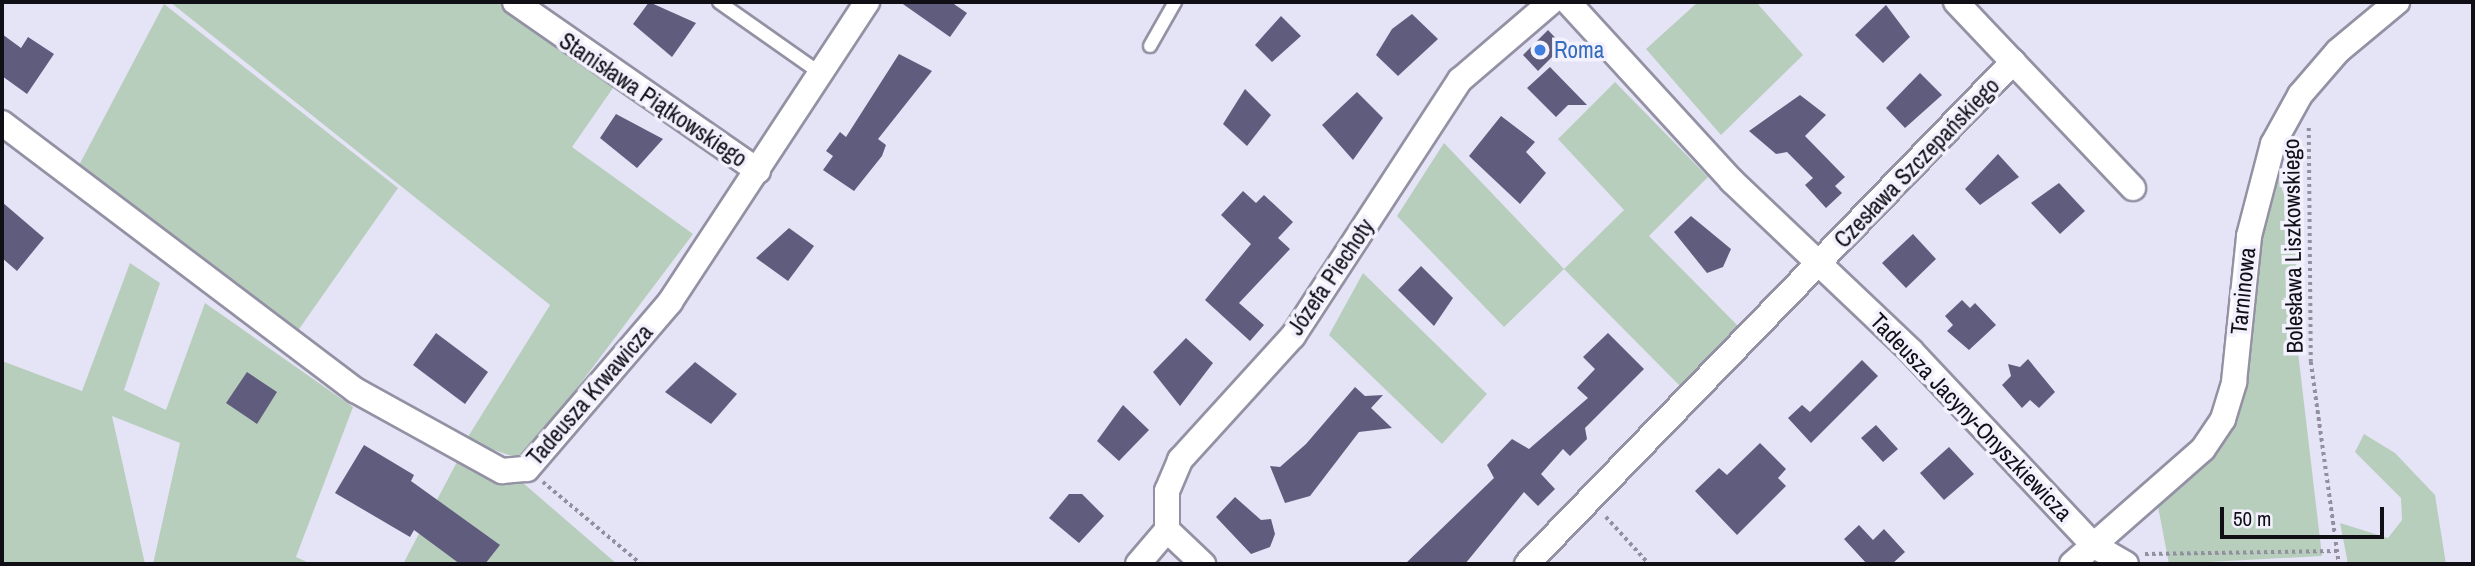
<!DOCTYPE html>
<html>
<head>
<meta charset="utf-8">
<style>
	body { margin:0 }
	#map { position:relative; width:2475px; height:566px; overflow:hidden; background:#e5e3f6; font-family:"Archivo Narrow",sans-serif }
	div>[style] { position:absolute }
	.green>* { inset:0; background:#b8cebd }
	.building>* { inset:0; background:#605c7d }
	.path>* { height:3.5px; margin-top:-1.75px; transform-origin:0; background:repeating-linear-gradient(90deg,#92909e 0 3.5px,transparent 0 7px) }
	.roads { filter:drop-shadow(2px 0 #9391a3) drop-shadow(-2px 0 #9391a3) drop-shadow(0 2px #9391a3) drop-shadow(0 -2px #9391a3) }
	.lane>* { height:12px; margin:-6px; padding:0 6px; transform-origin:6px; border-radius:6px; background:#fff }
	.street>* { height:24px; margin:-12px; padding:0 12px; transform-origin:12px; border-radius:12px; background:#fff }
	.dots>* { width:19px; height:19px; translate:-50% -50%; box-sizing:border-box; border:4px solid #f2f1fd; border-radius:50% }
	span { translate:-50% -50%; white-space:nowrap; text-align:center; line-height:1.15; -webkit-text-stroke:7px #f2f1fd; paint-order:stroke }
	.shop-label { font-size:23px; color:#366cbe }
	.left { translate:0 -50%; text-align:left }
	.street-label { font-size:23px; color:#100f16 }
	.frame { position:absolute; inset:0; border:4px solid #100f16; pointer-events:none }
	.scale { position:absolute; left:2220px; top:507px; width:164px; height:32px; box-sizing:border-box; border:4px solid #100f16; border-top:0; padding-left:9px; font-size:21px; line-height:24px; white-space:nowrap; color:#100f16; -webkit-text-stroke:5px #f2f1fd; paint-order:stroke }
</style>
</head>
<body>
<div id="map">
	<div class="green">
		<div style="clip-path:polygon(170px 2px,501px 2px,615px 85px,572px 147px,693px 234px,523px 460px,466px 440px,550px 305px)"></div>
		<div style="clip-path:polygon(1698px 2px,1756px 2px,1803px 55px,1721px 135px,1646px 49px)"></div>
		<div style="clip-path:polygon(164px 4px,398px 188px,297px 332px,77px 169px)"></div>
		<div style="clip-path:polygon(1615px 82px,1708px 177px,1649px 236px,1739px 327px,1681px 387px,1564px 269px,1504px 327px,1397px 216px,1444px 143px,1564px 269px,1624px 210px,1558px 139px)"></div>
		<div style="clip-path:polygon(2268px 178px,2279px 180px,2298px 237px,2298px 352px,2322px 556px,2169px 564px,2156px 496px,2207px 452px)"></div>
		<div style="clip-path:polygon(130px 263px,160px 283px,124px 390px,166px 410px,205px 303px,353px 407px,296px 557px,311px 564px,153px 564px,180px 443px,112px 416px,145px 564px,2px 564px,2px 361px,82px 391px)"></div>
		<div style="clip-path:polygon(1363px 273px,1487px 394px,1442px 444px,1329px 335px)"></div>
		<div style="clip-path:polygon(2364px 434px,2395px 453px,2435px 495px,2446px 564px,2348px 564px,2340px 523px,2388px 538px,2402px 520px,2401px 498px,2355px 452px)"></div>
		<div style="clip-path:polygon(458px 460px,501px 483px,523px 483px,617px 564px,403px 564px)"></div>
	</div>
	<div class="building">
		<div style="clip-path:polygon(649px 2px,696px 23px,672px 57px,633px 24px)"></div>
		<div style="clip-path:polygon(900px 2px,951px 2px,967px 13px,950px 37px)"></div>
		<div style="clip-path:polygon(1886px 5px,1910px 37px,1883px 63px,1855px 35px)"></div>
		<div style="clip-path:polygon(1412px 14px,1438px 39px,1398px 76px,1376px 55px,1392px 29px)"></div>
		<div style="clip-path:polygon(1281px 16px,1301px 36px,1272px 62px,1255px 45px)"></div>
		<div style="clip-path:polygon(1548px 30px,1563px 46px,1538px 71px,1523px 55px)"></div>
		<div style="clip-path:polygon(2px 34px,21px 48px,28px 37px,54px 54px,27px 94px,2px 76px)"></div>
		<div style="clip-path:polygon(899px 54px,932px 71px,878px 139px,886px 145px,882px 156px,854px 191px,823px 170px,833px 156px,826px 151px,840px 132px,846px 137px)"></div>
		<div style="clip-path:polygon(1550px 67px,1587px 105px,1568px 105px,1556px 117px,1527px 88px)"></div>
		<div style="clip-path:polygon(1920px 73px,1942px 95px,1905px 128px,1886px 108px)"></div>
		<div style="clip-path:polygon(1245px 89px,1271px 115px,1247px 146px,1223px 124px)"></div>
		<div style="clip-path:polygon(1357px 92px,1383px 118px,1353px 160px,1322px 125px)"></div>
		<div style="clip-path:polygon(1800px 95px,1826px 115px,1805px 136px,1845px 177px,1835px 186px,1842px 193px,1826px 208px,1805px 185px,1813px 178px,1787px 152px,1776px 154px,1749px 131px)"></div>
		<div style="clip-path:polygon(616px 114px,663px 139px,637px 168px,600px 138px)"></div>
		<div style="clip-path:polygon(1501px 116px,1535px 142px,1526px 152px,1546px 173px,1520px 204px,1469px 156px)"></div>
		<div style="clip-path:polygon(1998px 154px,2019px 177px,1980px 205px,1965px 189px)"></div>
		<div style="clip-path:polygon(2059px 183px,2085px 211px,2060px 234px,2031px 203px)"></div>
		<div style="clip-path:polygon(1243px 191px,1256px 203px,1264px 195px,1293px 222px,1278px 238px,1290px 249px,1239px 303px,1264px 325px,1250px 341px,1205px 300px,1251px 244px,1221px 215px)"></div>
		<div style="clip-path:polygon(2px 202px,44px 238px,17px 271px,2px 258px)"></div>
		<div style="clip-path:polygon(1691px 216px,1731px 249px,1723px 267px,1707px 273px,1674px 232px)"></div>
		<div style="clip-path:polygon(789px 228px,814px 246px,788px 281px,756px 258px)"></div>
		<div style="clip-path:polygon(1913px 234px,1936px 259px,1906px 288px,1882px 263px)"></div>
		<div style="clip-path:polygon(1421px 266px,1453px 298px,1434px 326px,1398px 290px)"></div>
		<div style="clip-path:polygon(1962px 300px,1970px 308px,1975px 303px,1996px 325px,1969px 350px,1947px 331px,1953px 325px,1945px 316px)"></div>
		<div style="clip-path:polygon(436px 333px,488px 372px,465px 404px,413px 365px)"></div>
		<div style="clip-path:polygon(1608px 333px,1644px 369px,1585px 428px,1587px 439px,1570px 456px,1563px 449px,1541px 474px,1555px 489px,1538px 506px,1524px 492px,1465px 564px,1405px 564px,1494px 478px,1487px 465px,1512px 439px,1529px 449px,1588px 398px,1577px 388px,1595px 369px,1583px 357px)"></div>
		<div style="clip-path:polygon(1186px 338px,1213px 363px,1180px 406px,1153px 372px)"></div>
		<div style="clip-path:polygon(2028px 359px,2055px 392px,2039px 408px,2030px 400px,2022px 408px,2002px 385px,2011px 376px,2008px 364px,2020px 367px)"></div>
		<div style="clip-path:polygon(1862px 360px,1878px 376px,1811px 443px,1788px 418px,1802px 405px,1810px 412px)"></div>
		<div style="clip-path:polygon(695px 362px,737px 394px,711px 424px,665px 392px)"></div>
		<div style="clip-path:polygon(247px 372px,277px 392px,257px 424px,226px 403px)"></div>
		<div style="clip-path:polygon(1355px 387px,1365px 396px,1383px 395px,1371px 408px,1392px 428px,1359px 432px,1310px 496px,1285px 503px,1270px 466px,1280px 467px,1306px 444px)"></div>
		<div style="clip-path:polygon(1123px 405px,1149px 430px,1119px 461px,1097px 441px)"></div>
		<div style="clip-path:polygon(1876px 425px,1898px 449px,1883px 462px,1861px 438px)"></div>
		<div style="clip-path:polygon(1760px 443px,1786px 469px,1778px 478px,1786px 486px,1737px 535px,1695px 491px,1719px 468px,1727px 475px)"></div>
		<div style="clip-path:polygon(364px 445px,414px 475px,411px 481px,500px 545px,485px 564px,460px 564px,414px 530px,410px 537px,335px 493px)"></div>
		<div style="clip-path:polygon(1949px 447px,1974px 474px,1944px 500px,1920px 473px)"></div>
		<div style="clip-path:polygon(1069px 494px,1082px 494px,1104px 516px,1079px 543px,1049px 518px)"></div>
		<div style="clip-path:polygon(1235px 497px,1261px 520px,1271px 519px,1275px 534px,1270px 547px,1251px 554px,1216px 517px)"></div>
		<div style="clip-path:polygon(1859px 525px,1873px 540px,1884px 529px,1905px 552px,1892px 564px,1867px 564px,1844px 539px)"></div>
	</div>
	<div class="path">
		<div style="left:2309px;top:128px;width:234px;rotate:89.5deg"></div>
		<div style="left:2311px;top:362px;width:204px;rotate:82.1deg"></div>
		<div style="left:543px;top:482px;width:128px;rotate:39.9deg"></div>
		<div style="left:1606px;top:517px;width:64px;rotate:47.5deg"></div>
		<div style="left:2145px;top:554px;width:192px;rotate:-0.9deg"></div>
	</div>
	<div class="roads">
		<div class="lane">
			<div style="left:719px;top:2px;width:123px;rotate:35.1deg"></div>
			<div style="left:1150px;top:46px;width:51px;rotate:-60.4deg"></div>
		</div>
		<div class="street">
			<div style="left:515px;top:2px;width:296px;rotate:34.8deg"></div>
			<div style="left:1568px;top:2px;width:243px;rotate:47.5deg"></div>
			<div style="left:1732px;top:181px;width:247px;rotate:43.5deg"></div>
			<div style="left:1911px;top:351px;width:266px;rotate:46.8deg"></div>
			<div style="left:2093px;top:545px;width:38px;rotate:30deg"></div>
			<div style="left:2013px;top:62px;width:174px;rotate:46.4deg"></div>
			<div style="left:2px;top:123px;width:443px;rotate:37.1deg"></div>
			<div style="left:355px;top:390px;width:168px;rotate:28.9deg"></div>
			<div style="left:502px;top:471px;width:25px;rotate:-5deg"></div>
			<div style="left:527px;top:469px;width:220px;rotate:-49.4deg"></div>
			<div style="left:670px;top:302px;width:359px;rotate:-56.7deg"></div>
			<div style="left:1167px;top:530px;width:50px;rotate:43.4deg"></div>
			<div style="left:1138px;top:564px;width:45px;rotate:-49.5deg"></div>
			<div style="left:1167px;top:530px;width:39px;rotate:-90deg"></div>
			<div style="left:1167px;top:491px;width:34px;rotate:-67deg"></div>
			<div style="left:1180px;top:460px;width:168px;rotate:-47.7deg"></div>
			<div style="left:1293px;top:336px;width:306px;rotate:-56.9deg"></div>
			<div style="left:1460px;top:80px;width:120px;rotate:-40.6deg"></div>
			<div style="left:1527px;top:564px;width:699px;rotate:-45.93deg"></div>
			<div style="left:2013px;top:62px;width:83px;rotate:-133.5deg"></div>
			<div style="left:2072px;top:564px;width:174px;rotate:-41.3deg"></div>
			<div style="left:2203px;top:449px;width:36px;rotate:-56deg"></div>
			<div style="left:2223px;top:419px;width:39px;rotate:-73deg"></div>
			<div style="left:2234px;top:382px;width:147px;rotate:-84.1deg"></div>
			<div style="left:2249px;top:236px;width:95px;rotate:-75.4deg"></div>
			<div style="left:2273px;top:144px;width:56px;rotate:-61.1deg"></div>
			<div style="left:2300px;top:95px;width:58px;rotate:-49.2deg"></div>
			<div style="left:2338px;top:51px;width:77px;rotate:-39.7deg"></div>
		</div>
	</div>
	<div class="dots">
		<div style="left:1540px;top:50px;background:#3f7fe0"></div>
	</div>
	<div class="shop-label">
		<span class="left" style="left:1554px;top:50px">Roma</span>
	</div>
	<div class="street-label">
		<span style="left:653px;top:100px;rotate:34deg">Stanisława Piątkowskiego</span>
		<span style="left:1917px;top:163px;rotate:-46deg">Czesława Szczepańskiego</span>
		<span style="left:2293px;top:246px;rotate:-91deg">Bolesława Liszkowskiego</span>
		<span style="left:1331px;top:277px;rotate:-56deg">Józefa Piechoty</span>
		<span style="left:2243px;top:291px;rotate:-84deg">Tarninowa</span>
		<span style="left:590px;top:395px;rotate:-49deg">Tadeusza Krwawicza</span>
		<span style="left:1971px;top:417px;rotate:46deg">Tadeusza Jacyny-Onyszkiewicza</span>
	</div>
	<div class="frame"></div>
	<div class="scale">50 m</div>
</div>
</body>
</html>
